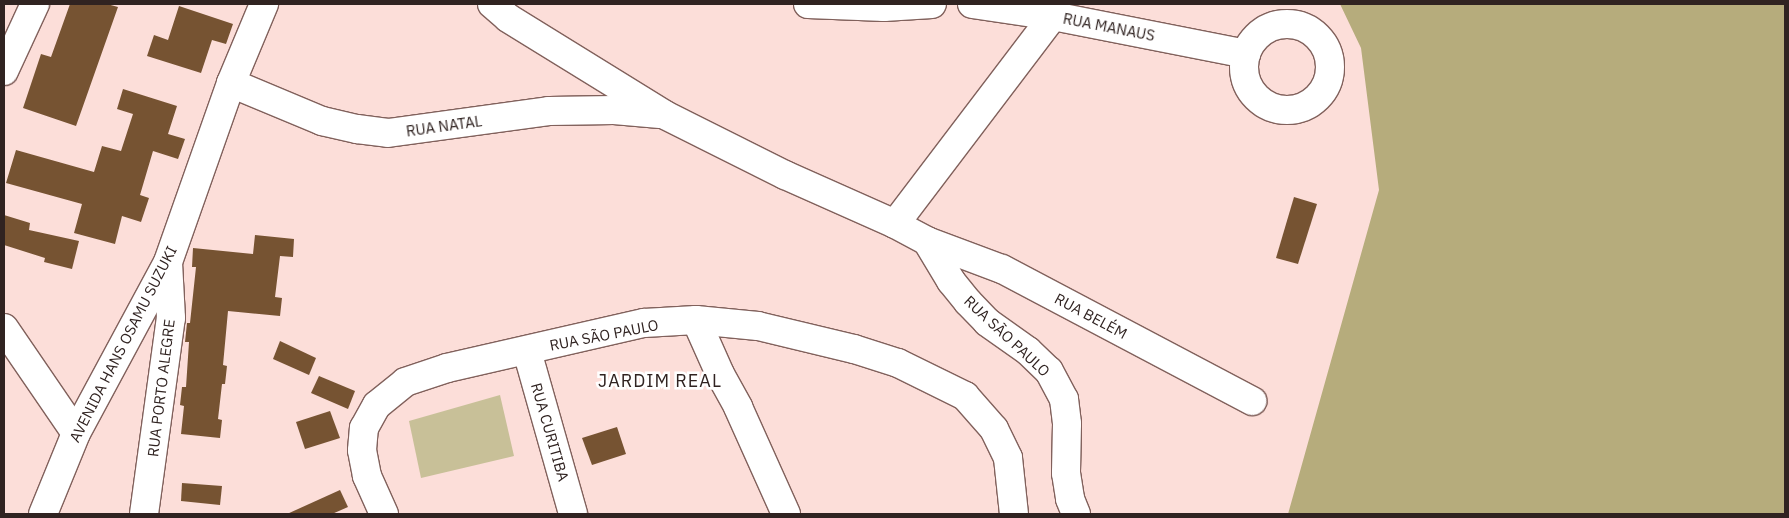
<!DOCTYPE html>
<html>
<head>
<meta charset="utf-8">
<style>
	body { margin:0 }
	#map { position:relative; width:1789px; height:518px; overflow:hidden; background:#fcded9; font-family:"IBM Plex Sans",sans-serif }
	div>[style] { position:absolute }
	.green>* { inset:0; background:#c8c098 }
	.forest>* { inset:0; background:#b6ac7c }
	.building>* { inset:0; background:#765332 }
	.roads { filter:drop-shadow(1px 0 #81615c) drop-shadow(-1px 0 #81615c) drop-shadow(0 1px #81615c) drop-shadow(0 -1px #81615c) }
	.minor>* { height:28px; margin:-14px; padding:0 14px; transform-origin:14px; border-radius:14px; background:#fff }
	.minor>.ring { margin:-14px; padding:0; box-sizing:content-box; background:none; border:28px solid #fff; border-radius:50% }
	span { translate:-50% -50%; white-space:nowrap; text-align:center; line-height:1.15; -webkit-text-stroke:5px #fff; paint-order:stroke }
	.street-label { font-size:15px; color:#302321 }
	.quarter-label { font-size:18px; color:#302321; letter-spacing:1px }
	.frame { position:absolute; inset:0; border:5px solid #302321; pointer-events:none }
</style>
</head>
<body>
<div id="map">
	<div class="green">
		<div style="clip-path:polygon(500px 395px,514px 456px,421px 478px,409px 421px)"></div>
	</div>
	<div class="forest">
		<div style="clip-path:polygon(1340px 4px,1785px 4px,1785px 514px,1288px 514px,1379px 190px,1361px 48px)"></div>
	</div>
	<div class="building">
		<div style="clip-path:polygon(70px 4px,107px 4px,118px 7px,76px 126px,23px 108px,41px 54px,51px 57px)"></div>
		<div style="clip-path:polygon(179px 6px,233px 24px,226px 44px,212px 40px,201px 73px,147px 56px,154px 35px,168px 40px)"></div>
		<div style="clip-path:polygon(123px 89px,177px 106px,168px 134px,185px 139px,178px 159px,153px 151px,140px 195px,149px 198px,141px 222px,122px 216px,115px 244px,74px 233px,82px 204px,6px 183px,16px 150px,94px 172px,102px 146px,121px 151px,133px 114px,117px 109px)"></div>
		<div style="clip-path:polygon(1294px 197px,1317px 204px,1298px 264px,1276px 258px)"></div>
		<div style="clip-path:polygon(4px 215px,30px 223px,29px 230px,79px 241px,72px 269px,44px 262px,45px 258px,4px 245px)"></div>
		<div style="clip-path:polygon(255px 235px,294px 239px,293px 257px,280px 256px,275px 297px,282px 298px,280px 316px,228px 311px,223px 365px,227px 366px,225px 384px,222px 384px,218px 419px,222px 420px,220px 438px,181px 434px,184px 406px,180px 405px,182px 387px,186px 387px,189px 342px,185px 342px,187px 323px,190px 323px,196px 267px,192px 267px,193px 248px,253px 254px)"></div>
		<div style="clip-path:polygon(280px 341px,316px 358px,309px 375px,273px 359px)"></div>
		<div style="clip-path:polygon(319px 376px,355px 391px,348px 409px,311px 393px)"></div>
		<div style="clip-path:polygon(330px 411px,340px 438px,305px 449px,296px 422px)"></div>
		<div style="clip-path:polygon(617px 427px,626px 454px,592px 465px,582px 438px)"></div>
		<div style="clip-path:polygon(182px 483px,222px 486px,220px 505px,181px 501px)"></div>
		<div style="clip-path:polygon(340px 490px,348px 507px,332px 514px,287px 514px)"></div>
	</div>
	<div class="roads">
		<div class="minor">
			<div style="left:492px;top:4px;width:21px;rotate:41deg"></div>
			<div style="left:508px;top:18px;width:185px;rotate:31.7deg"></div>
			<div style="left:665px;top:115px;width:134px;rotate:26.6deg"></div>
			<div style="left:785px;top:175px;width:120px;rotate:24deg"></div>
			<div style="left:895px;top:224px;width:36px;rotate:28deg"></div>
			<div style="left:927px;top:241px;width:80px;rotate:20.5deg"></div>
			<div style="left:1002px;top:269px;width:283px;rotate:27.8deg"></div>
			<div style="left:808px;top:4px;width:76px;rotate:2.3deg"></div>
			<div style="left:884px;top:7px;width:48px;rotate:-3.6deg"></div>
			<div style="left:972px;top:4px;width:82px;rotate:8.4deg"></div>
			<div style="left:1053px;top:16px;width:197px;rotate:11.1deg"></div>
			<div class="ring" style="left:1244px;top:24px;width:58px;height:58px"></div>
			<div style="left:4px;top:71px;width:74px;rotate:-65.2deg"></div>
			<div style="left:231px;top:83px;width:99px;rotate:22.7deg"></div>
			<div style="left:322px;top:121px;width:36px;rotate:13deg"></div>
			<div style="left:357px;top:129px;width:31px;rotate:7deg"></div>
			<div style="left:388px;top:133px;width:162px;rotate:-7.8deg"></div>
			<div style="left:549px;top:111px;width:65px;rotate:-0.9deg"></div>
			<div style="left:614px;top:110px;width:46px;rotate:5deg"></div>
			<div style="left:895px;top:224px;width:261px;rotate:-52.8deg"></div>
			<div style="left:927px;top:241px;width:47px;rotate:59deg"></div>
			<div style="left:951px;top:281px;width:27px;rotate:51deg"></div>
			<div style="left:968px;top:302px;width:28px;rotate:46deg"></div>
			<div style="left:987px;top:322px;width:50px;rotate:35.3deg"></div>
			<div style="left:1028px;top:351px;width:29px;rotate:44deg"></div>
			<div style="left:1049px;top:371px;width:32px;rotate:62deg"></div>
			<div style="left:1064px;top:399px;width:25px;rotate:83deg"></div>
			<div style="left:1067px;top:424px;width:49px;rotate:91.2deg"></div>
			<div style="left:1066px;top:473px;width:26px;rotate:81deg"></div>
			<div style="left:1070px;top:499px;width:16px;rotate:68deg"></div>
			<div style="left:696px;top:320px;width:59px;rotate:66deg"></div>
			<div style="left:720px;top:374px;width:38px;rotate:61deg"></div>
			<div style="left:738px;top:407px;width:117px;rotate:65.8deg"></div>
			<div style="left:4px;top:328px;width:127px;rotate:55.6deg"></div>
			<div style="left:527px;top:351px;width:169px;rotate:74.2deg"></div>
			<div style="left:43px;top:514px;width:87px;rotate:-67.8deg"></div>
			<div style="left:76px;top:433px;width:194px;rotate:-61.7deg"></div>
			<div style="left:168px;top:262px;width:190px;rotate:-70.6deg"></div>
			<div style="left:231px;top:83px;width:86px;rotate:-67.3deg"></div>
			<div style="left:144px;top:514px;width:198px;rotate:-82.2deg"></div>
			<div style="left:171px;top:318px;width:55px;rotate:-93.1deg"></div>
			<div style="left:384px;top:514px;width:42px;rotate:-114.1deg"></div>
			<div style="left:367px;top:476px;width:26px;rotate:-101deg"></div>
			<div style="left:362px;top:450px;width:22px;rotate:-85deg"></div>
			<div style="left:364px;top:428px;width:26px;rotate:-61deg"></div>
			<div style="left:377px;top:405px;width:36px;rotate:-39deg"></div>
			<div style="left:405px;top:382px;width:44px;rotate:-18.4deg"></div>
			<div style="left:447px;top:368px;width:202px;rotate:-12.9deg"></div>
			<div style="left:644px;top:323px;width:52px;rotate:-3.3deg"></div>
			<div style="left:696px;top:320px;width:62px;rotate:5.5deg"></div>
			<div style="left:758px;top:326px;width:99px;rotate:13.5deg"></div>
			<div style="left:854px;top:349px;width:46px;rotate:17.7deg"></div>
			<div style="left:898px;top:363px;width:75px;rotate:26.2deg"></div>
			<div style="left:965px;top:396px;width:44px;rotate:48.7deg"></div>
			<div style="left:994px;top:429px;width:32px;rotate:64deg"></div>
			<div style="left:1008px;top:458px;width:56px;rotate:83.9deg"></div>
		</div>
	</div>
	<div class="street-label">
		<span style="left:1109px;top:27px;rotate:11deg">RUA MANAUS</span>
		<span style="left:444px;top:126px;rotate:-8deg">RUA NATAL</span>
		<span style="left:1091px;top:316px;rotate:28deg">RUA BELÉM</span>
		<span style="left:604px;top:335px;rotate:-11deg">RUA SÃO PAULO</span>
		<span style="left:1007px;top:336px;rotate:43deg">RUA SÃO PAULO</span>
		<span style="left:123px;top:344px;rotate:-63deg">AVENIDA HANS OSAMU SUZUKI</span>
		<span style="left:161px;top:388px;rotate:-83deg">RUA PORTO ALEGRE</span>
		<span style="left:550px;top:432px;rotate:74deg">RUA CURITIBA</span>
	</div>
	<div class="quarter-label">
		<span style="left:660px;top:381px">JARDIM REAL</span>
	</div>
	<div class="frame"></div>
</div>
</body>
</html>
